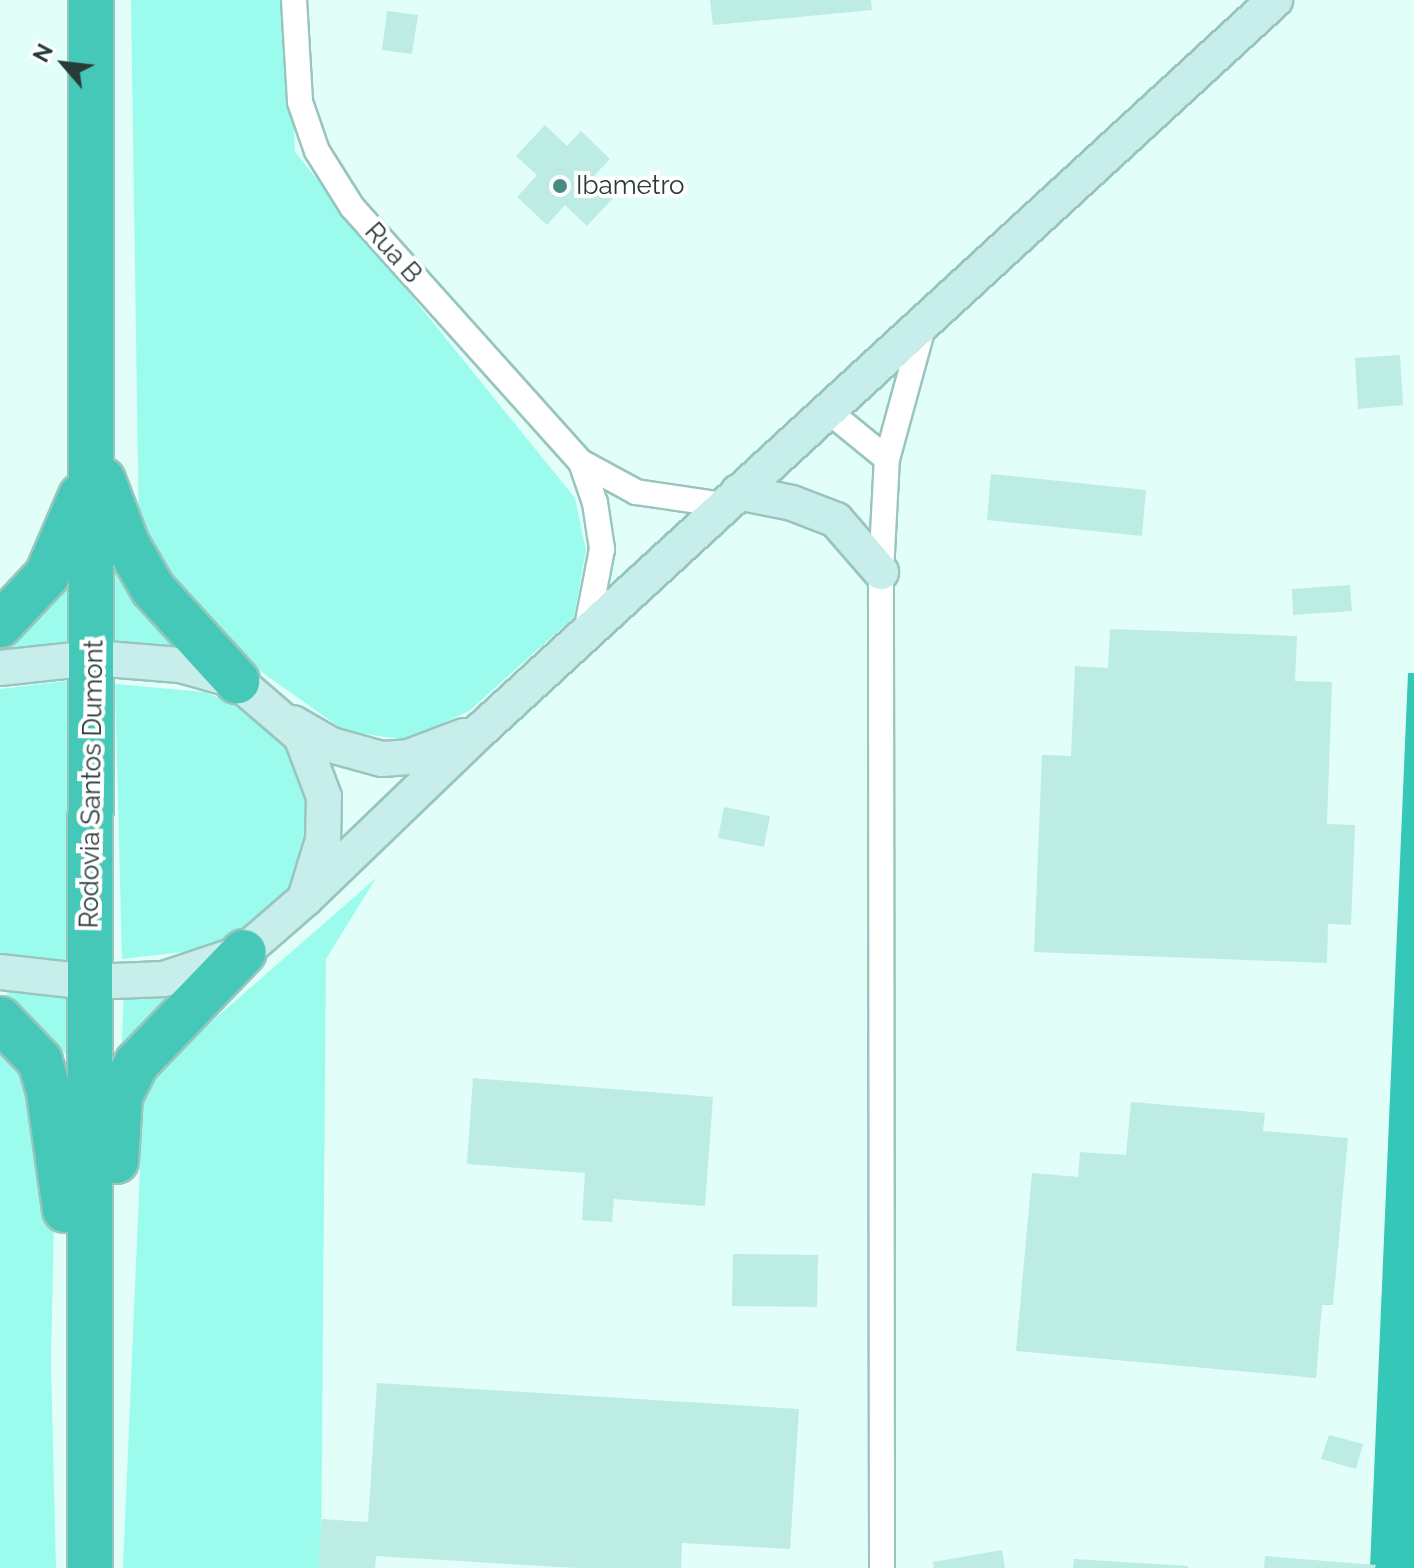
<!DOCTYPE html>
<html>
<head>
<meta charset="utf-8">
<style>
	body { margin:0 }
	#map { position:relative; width:1414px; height:1568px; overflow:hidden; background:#e2fef9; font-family:Raleway,sans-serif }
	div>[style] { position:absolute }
	.green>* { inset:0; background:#9bfcee }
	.forest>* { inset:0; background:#35c8b8 }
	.building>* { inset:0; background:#bdece4 }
	.roads { filter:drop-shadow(2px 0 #98c5be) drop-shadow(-2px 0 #98c5be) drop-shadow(0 2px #98c5be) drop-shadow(0 -2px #98c5be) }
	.street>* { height:24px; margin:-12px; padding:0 12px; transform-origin:12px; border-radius:12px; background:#fff }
	.secondary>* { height:34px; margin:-17px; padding:0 17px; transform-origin:17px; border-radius:17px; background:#c7eeea }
	.highway>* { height:44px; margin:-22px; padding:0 22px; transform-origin:22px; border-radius:22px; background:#45c8b8 }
	.dots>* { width:22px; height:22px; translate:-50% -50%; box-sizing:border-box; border:4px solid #fff; border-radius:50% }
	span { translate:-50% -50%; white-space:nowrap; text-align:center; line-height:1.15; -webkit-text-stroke:8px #fff; paint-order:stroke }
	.poi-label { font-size:26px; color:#283b38 }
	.left { translate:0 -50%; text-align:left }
	.street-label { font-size:26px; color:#283b38 }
	.north { position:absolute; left:24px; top:24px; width:80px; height:80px; -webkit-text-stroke:6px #fff; paint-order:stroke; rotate:298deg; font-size:22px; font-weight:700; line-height:32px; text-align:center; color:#283b38 }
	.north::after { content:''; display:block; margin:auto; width:28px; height:36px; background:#283b38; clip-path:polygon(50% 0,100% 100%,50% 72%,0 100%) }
</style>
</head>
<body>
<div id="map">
	<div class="green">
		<div style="clip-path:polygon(131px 0,288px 0,295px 152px,575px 498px,586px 550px,574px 617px,469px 711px,406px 740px,345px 731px,245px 660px,139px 541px)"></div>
		<div style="clip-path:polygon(111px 563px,135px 600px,189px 661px,112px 649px)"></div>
		<div style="clip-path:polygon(68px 578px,72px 652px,0 652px,27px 628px)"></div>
		<div style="clip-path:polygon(73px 680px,78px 962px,12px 958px,0 955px,0 689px)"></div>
		<div style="clip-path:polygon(115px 684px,204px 692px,257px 713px,298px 753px,313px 802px,305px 867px,290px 895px,235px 946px,122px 959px)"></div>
		<div style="clip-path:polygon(376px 878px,326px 959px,321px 1568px,123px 1568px,143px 1099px,163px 1064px)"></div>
		<div style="clip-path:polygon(4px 987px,73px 996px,74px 1062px,8px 997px)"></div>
		<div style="clip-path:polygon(192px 989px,121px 1064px,124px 993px)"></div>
		<div style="clip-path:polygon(0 1043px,27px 1070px,55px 1176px,51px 1361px,56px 1568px,0 1568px)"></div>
	</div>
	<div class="forest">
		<div style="clip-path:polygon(1408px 673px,1414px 673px,1414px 1568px,1370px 1568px)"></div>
	</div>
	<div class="building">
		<div style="clip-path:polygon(710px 0,871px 0,872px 10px,713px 25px)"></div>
		<div style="clip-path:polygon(387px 11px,418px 15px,412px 54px,382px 50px)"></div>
		<div style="clip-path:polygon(545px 125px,567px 146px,581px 131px,610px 159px,594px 176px,615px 196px,587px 226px,565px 205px,547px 225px,517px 197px,537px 175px,516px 156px)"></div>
		<div style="clip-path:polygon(1400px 355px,1403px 405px,1358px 409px,1355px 358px)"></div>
		<div style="clip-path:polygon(991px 474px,1146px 490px,1142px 536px,987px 520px)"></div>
		<div style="clip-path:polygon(1350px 585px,1352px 611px,1293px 615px,1292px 589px)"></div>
		<div style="clip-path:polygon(1110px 629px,1297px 636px,1295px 681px,1332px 682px,1327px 824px,1355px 825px,1351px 925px,1328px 924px,1327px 963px,1034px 952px,1042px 755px,1071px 756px,1075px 666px,1108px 668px)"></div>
		<div style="clip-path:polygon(724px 807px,770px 816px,764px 847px,718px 838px)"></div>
		<div style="clip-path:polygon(473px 1078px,713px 1097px,705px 1206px,614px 1199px,612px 1222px,582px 1220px,585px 1173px,467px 1164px)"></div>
		<div style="clip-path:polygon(1131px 1102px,1265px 1113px,1263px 1131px,1348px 1138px,1333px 1305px,1322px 1305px,1316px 1378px,1016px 1351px,1032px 1173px,1078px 1177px,1080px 1152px,1126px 1155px)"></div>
		<div style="clip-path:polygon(733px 1254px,818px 1255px,817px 1307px,732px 1306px)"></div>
		<div style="clip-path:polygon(377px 1383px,799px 1409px,790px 1549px,682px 1543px,681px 1568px,576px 1568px,376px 1556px,375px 1568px,318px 1568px,322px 1519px,368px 1522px)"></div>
		<div style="clip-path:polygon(1329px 1435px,1363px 1444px,1356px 1469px,1321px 1459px)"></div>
		<div style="clip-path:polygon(1002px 1550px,1005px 1568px,934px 1568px,933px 1562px)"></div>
		<div style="clip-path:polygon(1265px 1556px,1376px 1565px,1375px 1568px,1264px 1568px)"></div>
		<div style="clip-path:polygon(1074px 1559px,1188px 1566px,1188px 1568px,1073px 1568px)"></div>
	</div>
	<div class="roads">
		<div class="street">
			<div style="left:294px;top:0;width:102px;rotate:86.6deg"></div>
			<div style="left:300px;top:102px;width:52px;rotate:70.9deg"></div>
			<div style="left:317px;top:151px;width:66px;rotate:58deg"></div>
			<div style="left:352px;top:207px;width:343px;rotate:48.1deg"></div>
			<div style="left:581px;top:462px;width:63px;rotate:28.6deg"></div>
			<div style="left:636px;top:492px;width:89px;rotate:8.4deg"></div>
			<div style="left:827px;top:410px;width:77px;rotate:39.2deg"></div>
			<div style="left:581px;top:462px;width:43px;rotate:71.1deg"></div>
			<div style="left:595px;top:503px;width:47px;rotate:81.3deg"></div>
			<div style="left:602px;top:549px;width:85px;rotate:100.9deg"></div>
			<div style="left:882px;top:1568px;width:996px;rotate:-90.06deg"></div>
			<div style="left:881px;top:572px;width:113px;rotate:-87deg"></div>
			<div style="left:887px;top:459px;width:140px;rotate:-74.7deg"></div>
		</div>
		<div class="secondary">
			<div style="left:738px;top:492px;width:55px;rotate:11.5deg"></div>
			<div style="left:792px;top:503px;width:47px;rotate:21.1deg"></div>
			<div style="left:836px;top:520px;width:69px;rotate:49.1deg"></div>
			<div style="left:0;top:668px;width:95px;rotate:-6.1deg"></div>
			<div style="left:94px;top:658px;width:86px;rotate:4.7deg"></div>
			<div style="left:180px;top:665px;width:59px;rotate:15.7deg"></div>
			<div style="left:237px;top:681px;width:84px;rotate:40.7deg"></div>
			<div style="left:301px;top:736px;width:65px;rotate:69.3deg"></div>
			<div style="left:324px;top:797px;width:43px;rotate:91.3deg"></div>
			<div style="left:323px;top:840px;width:62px;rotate:107deg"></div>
			<div style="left:305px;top:899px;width:81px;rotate:139deg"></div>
			<div style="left:244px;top:952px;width:84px;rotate:161.4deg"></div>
			<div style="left:164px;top:979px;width:75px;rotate:177.7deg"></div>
			<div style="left:89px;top:982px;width:90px;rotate:-173.6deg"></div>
			<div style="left:293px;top:723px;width:44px;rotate:30.1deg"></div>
			<div style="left:331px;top:745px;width:53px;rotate:15.4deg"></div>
			<div style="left:382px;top:759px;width:27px;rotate:-4deg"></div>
			<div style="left:409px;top:757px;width:59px;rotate:-20.9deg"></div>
			<div style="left:305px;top:899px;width:247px;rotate:-43.9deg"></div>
			<div style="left:483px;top:728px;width:1076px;rotate:-42.59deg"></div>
		</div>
		<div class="highway">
			<div style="left:103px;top:480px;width:68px;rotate:69.4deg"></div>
			<div style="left:127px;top:544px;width:52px;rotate:60deg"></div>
			<div style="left:153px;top:589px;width:125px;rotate:47.6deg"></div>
			<div style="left:0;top:625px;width:69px;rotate:-46.8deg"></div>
			<div style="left:47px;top:575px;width:86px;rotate:-66.7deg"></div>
			<div style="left:0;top:1019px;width:58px;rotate:46.4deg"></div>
			<div style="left:40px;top:1061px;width:33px;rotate:74deg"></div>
			<div style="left:49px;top:1093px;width:118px;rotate:82.2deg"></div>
			<div style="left:116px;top:1161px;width:65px;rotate:-86.5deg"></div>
			<div style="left:120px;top:1096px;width:37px;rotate:-63deg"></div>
			<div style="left:137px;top:1063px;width:154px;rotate:-46.1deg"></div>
			<div style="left:90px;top:1568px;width:1568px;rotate:-89.96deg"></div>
		</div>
	</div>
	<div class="dots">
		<div style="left:560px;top:186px;background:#478c83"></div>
	</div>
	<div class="poi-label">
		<span class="left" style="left:576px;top:186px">Ibametro</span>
	</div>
	<div class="street-label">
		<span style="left:393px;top:253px;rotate:48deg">Rua B</span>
		<span style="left:92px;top:784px;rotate:-89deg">Rodovia Santos Dumont</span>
	</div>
	<div class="north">N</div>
</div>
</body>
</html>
